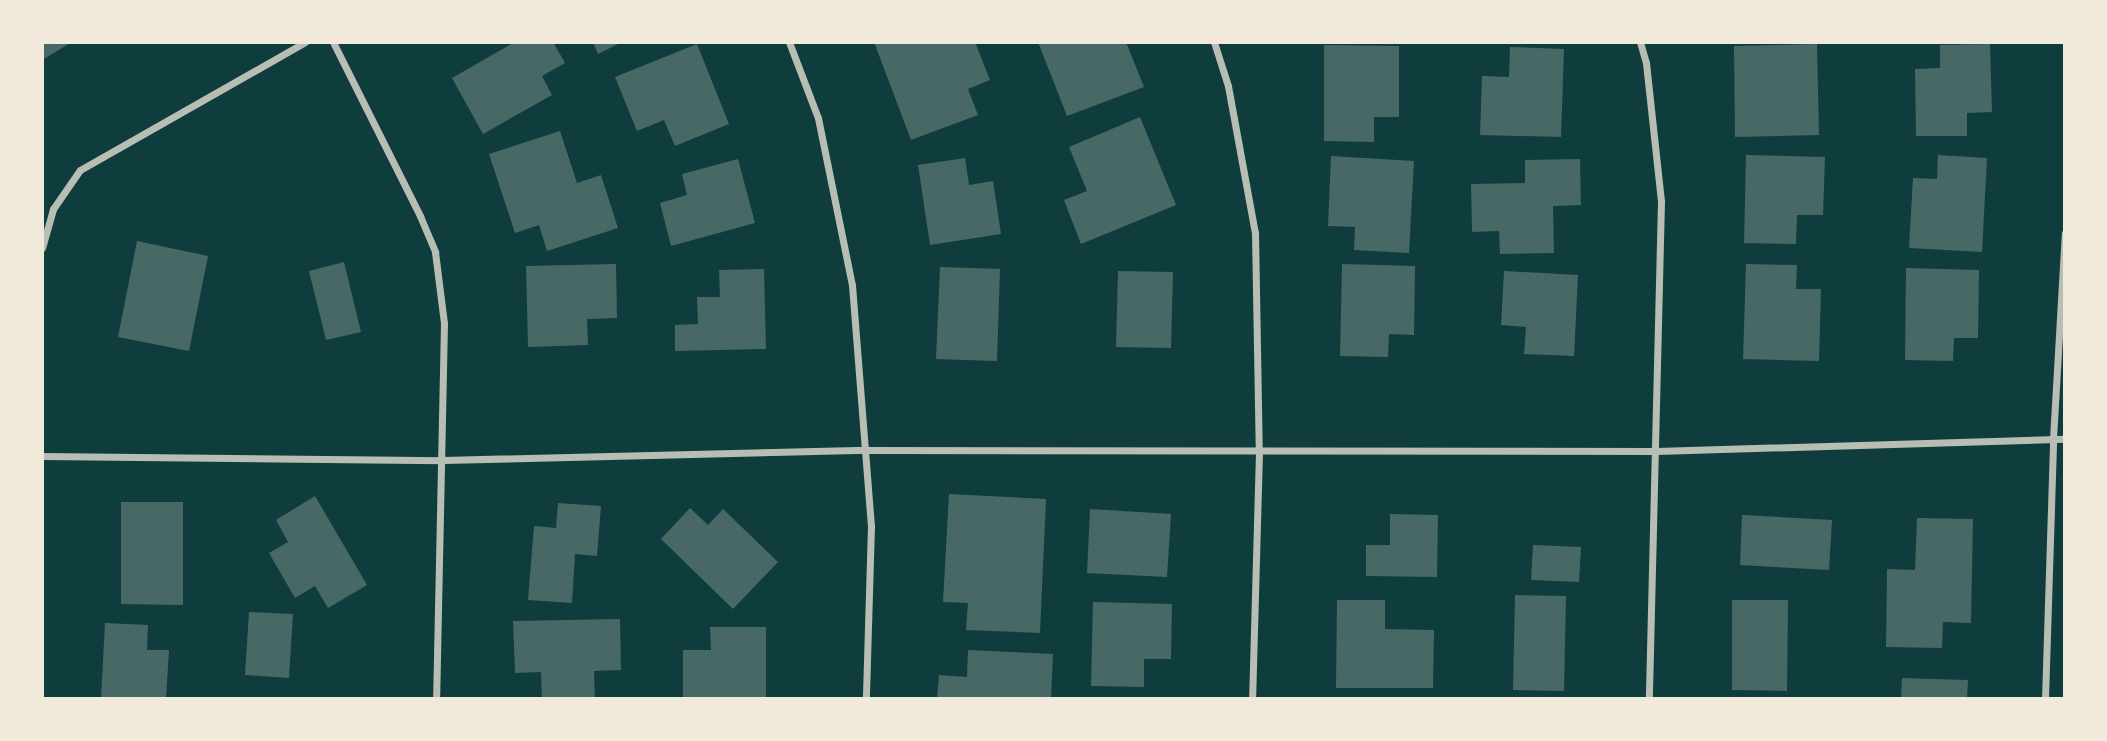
<!DOCTYPE html>
<html>
<head>
<meta charset="utf-8">
<style>
	body { margin:0 }
	#map { position:relative; width:2107px; height:741px; overflow:hidden; background:#0f3d3e; font-family:Rubik,sans-serif }
	div>[style] { position:absolute }
	.building>* { inset:0; background:#486865 }
	.minor>* { height:7px; margin:-3.5px; padding:0 3.5px; transform-origin:3.5px; border-radius:3.5px; background:#b8beb3 }
	span { translate:-50% -50%; white-space:nowrap; text-align:center; line-height:1.15; -webkit-text-stroke:5px #f1e9da; paint-order:stroke }
	.frame { position:absolute; inset:0; border:44px solid #f1e9da; pointer-events:none }
</style>
</head>
<body>
<div id="map">
	<div class="building">
		<div style="clip-path:polygon(42px 42px,72px 42px,42px 60px)"></div>
		<div style="clip-path:polygon(515px 42px,553px 42px,565px 63px,542px 76px,552px 95px,483px 134px,452px 78px)"></div>
		<div style="clip-path:polygon(593px 42px,622px 42px,598px 54px)"></div>
		<div style="clip-path:polygon(874px 42px,975px 42px,990px 80px,968px 89px,978px 115px,911px 140px)"></div>
		<div style="clip-path:polygon(1038px 42px,1126px 42px,1144px 87px,1067px 116px)"></div>
		<div style="clip-path:polygon(697px 44px,729px 124px,675px 146px,664px 120px,637px 131px,615px 77px)"></div>
		<div style="clip-path:polygon(1817px 44px,1819px 135px,1735px 137px,1734px 46px)"></div>
		<div style="clip-path:polygon(1990px 44px,1992px 112px,1967px 113px,1967px 136px,1916px 136px,1915px 69px,1940px 68px,1940px 45px)"></div>
		<div style="clip-path:polygon(1324px 45px,1399px 46px,1399px 117px,1374px 117px,1374px 142px,1324px 141px)"></div>
		<div style="clip-path:polygon(1510px 47px,1564px 49px,1561px 137px,1480px 135px,1482px 76px,1509px 77px)"></div>
		<div style="clip-path:polygon(1140px 117px,1176px 205px,1081px 244px,1064px 200px,1087px 191px,1069px 147px)"></div>
		<div style="clip-path:polygon(560px 131px,577px 183px,601px 175px,618px 228px,547px 251px,539px 225px,515px 233px,489px 154px)"></div>
		<div style="clip-path:polygon(1746px 155px,1825px 157px,1823px 215px,1797px 215px,1796px 244px,1744px 243px)"></div>
		<div style="clip-path:polygon(1938px 155px,1987px 158px,1982px 252px,1909px 248px,1913px 178px,1937px 179px)"></div>
		<div style="clip-path:polygon(1331px 156px,1414px 161px,1409px 253px,1354px 250px,1355px 227px,1328px 226px)"></div>
		<div style="clip-path:polygon(965px 158px,969px 185px,993px 181px,1001px 234px,930px 245px,918px 165px)"></div>
		<div style="clip-path:polygon(738px 159px,755px 223px,671px 246px,660px 203px,687px 195px,682px 174px)"></div>
		<div style="clip-path:polygon(1580px 159px,1581px 205px,1553px 206px,1554px 253px,1500px 254px,1499px 231px,1472px 232px,1471px 184px,1525px 183px,1525px 160px)"></div>
		<div style="clip-path:polygon(137px 241px,208px 256px,189px 351px,118px 337px)"></div>
		<div style="clip-path:polygon(344px 262px,361px 332px,326px 340px,309px 271px)"></div>
		<div style="clip-path:polygon(616px 264px,617px 318px,587px 319px,588px 345px,528px 347px,526px 266px)"></div>
		<div style="clip-path:polygon(1342px 264px,1415px 266px,1414px 335px,1389px 334px,1388px 357px,1340px 356px)"></div>
		<div style="clip-path:polygon(1746px 264px,1797px 265px,1796px 289px,1821px 289px,1819px 361px,1743px 359px)"></div>
		<div style="clip-path:polygon(940px 267px,1000px 269px,997px 361px,936px 359px)"></div>
		<div style="clip-path:polygon(1906px 268px,1979px 270px,1978px 338px,1954px 338px,1953px 361px,1905px 360px)"></div>
		<div style="clip-path:polygon(764px 269px,766px 349px,675px 351px,675px 325px,698px 324px,697px 297px,720px 297px,719px 270px)"></div>
		<div style="clip-path:polygon(1118px 271px,1173px 272px,1171px 348px,1116px 347px)"></div>
		<div style="clip-path:polygon(1504px 271px,1578px 275px,1574px 356px,1524px 354px,1526px 327px,1501px 325px)"></div>
		<div style="clip-path:polygon(949px 494px,1046px 499px,1040px 633px,966px 630px,968px 603px,943px 602px)"></div>
		<div style="clip-path:polygon(315px 496px,367px 585px,328px 608px,315px 586px,295px 598px,269px 553px,288px 542px,276px 520px)"></div>
		<div style="clip-path:polygon(121px 502px,183px 502px,183px 605px,121px 604px)"></div>
		<div style="clip-path:polygon(558px 503px,601px 506px,597px 556px,575px 554px,572px 603px,528px 600px,534px 526px,556px 528px)"></div>
		<div style="clip-path:polygon(690px 508px,708px 525px,723px 509px,778px 562px,733px 609px,661px 539px)"></div>
		<div style="clip-path:polygon(1090px 509px,1171px 514px,1167px 577px,1087px 573px)"></div>
		<div style="clip-path:polygon(1390px 514px,1438px 515px,1437px 577px,1366px 576px,1366px 545px,1390px 545px)"></div>
		<div style="clip-path:polygon(1742px 515px,1832px 520px,1829px 570px,1740px 565px)"></div>
		<div style="clip-path:polygon(1917px 518px,1973px 519px,1971px 623px,1943px 622px,1942px 648px,1886px 647px,1887px 569px,1915px 570px)"></div>
		<div style="clip-path:polygon(1533px 545px,1581px 547px,1579px 582px,1531px 580px)"></div>
		<div style="clip-path:polygon(1515px 595px,1566px 596px,1564px 691px,1513px 690px)"></div>
		<div style="clip-path:polygon(1337px 600px,1385px 600px,1385px 629px,1434px 630px,1433px 688px,1336px 688px)"></div>
		<div style="clip-path:polygon(1732px 600px,1788px 600px,1787px 691px,1732px 690px)"></div>
		<div style="clip-path:polygon(1093px 602px,1172px 604px,1171px 659px,1144px 659px,1144px 687px,1091px 686px)"></div>
		<div style="clip-path:polygon(249px 612px,293px 614px,289px 678px,245px 675px)"></div>
		<div style="clip-path:polygon(620px 619px,621px 670px,594px 671px,595px 699px,542px 699px,541px 672px,515px 673px,513px 621px)"></div>
		<div style="clip-path:polygon(105px 623px,148px 625px,147px 650px,169px 650px,166px 699px,101px 699px)"></div>
		<div style="clip-path:polygon(710px 627px,766px 627px,766px 698px,683px 699px,683px 650px,711px 650px)"></div>
		<div style="clip-path:polygon(968px 650px,1053px 654px,1051px 699px,937px 699px,939px 675px,967px 677px)"></div>
		<div style="clip-path:polygon(1902px 678px,1968px 680px,1967px 699px,1901px 699px)"></div>
	</div>
	<div class="minor">
		<div style="left:333px;top:42px;width:195px;rotate:63.4deg"></div>
		<div style="left:420px;top:216px;width:39px;rotate:67deg"></div>
		<div style="left:435px;top:252px;width:72px;rotate:82.8deg"></div>
		<div style="left:444px;top:323px;width:376px;rotate:91.2deg"></div>
		<div style="left:789px;top:42px;width:81px;rotate:69.1deg"></div>
		<div style="left:818px;top:118px;width:170px;rotate:78.5deg"></div>
		<div style="left:852px;top:285px;width:242px;rotate:85.5deg"></div>
		<div style="left:871px;top:526px;width:173px;rotate:91.7deg"></div>
		<div style="left:1214px;top:42px;width:46px;rotate:72.3deg"></div>
		<div style="left:1228px;top:86px;width:149px;rotate:79.6deg"></div>
		<div style="left:1255px;top:233px;width:219px;rotate:89deg"></div>
		<div style="left:1259px;top:452px;width:247px;rotate:91.6deg"></div>
		<div style="left:1640px;top:42px;width:22px;rotate:74deg"></div>
		<div style="left:1646px;top:63px;width:139px;rotate:83.8deg"></div>
		<div style="left:1661px;top:201px;width:498px;rotate:91.4deg"></div>
		<div style="left:42px;top:248px;width:41px;rotate:-74.2deg"></div>
		<div style="left:53px;top:209px;width:47px;rotate:-55.3deg"></div>
		<div style="left:80px;top:170px;width:259px;rotate:-29.6deg"></div>
		<div style="left:42px;top:456px;width:401px;rotate:0.6deg"></div>
		<div style="left:443px;top:460px;width:424px;rotate:-1.4deg"></div>
		<div style="left:867px;top:450px;width:789px;rotate:0.07deg"></div>
		<div style="left:1656px;top:451px;width:409px;rotate:-1.7deg"></div>
		<div style="left:2045px;top:699px;width:260px;rotate:-88.2deg"></div>
		<div style="left:2053px;top:439px;width:206px;rotate:-86.7deg"></div>
	</div>
	<div class="frame"></div>
</div>
</body>
</html>
